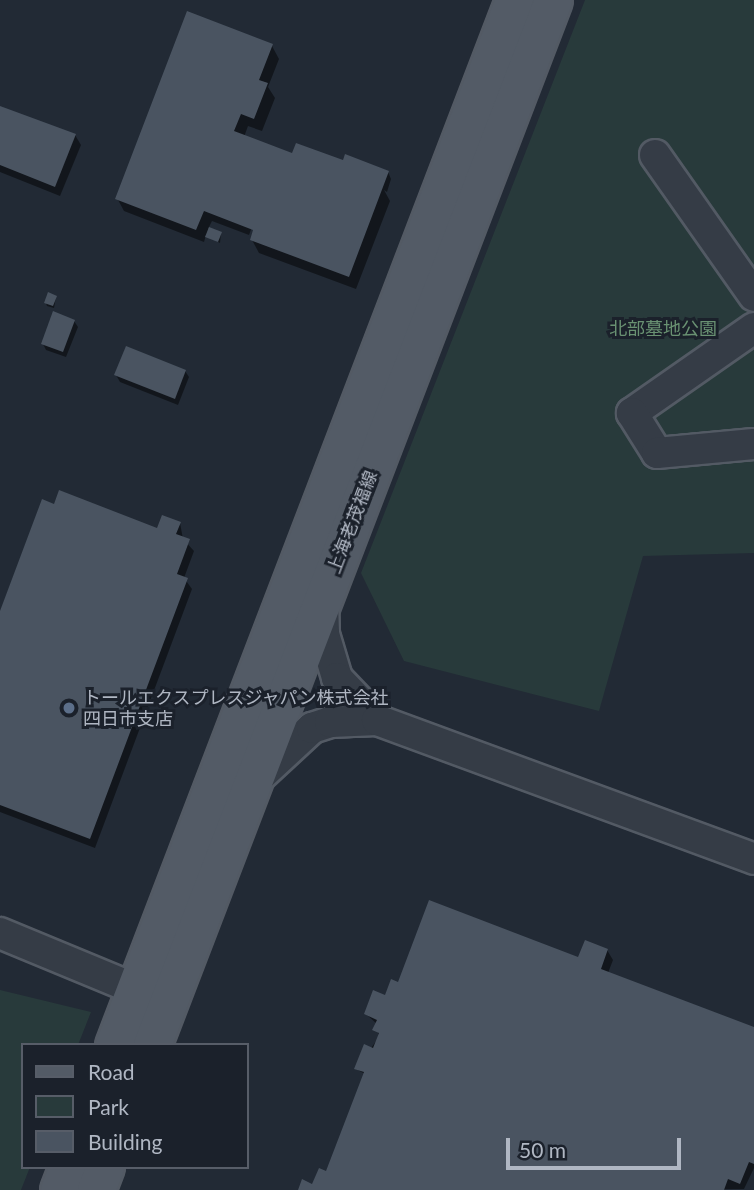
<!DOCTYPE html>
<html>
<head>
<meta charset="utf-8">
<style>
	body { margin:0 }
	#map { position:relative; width:754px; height:1190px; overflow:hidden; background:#222a35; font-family:Lato,"Noto Sans JP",sans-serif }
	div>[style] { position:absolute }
	.green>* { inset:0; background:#283a3b }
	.shadow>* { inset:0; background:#0007 }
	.building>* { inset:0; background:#4a5461 }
	.roads { filter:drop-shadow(2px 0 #535a64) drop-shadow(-2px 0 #535a64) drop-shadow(0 2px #535a64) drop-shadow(0 -2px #535a64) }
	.minor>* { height:30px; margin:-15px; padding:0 15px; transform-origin:15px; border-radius:15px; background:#353c46 }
	.major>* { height:37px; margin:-18.5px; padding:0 18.5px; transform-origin:18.5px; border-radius:18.5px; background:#535b66 }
	.dots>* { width:19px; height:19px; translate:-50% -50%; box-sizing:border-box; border:4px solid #1b212b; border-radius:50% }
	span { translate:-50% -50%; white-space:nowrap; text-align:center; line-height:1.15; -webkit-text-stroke:6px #1b212b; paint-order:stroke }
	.park-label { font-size:18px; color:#699172 }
	.street-label { font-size:18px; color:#b0b7c3 }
	.poi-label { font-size:18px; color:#b0b7c3 }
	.left { translate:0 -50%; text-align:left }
	.legend { position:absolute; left:21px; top:1043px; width:228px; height:126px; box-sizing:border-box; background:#1b212b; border:2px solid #575d68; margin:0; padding:9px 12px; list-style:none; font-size:21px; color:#b0b7c3 }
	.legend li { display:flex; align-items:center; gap:14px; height:35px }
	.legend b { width:35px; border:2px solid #575d68 }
	.scale { position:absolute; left:506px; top:1138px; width:175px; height:32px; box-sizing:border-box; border:4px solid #b0b7c3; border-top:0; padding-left:9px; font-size:21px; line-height:24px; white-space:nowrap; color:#b0b7c3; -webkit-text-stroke:5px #1b212b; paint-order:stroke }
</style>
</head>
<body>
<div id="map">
	<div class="green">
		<div style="clip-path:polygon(585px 0,754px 0,754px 553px,643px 556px,599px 711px,404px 661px,361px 573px)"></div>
		<div style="clip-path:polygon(0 990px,91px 1012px,78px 1045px,23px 1045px,23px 1167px,30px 1167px,21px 1190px,0 1190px)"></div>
	</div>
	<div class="shadow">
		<div style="clip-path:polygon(272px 46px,279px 59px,268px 87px,275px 98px,262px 131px,248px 126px,244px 137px,297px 156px,388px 172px,391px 179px,387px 192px,384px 190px,390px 201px,356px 289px,259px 253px,252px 240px,278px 155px,249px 235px,212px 221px,208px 229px,221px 233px,220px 243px,206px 235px,204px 242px,124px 211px,117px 198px)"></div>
		<div style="clip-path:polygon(0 107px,75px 135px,81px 145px,60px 196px,0 172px)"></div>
		<div style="clip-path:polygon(56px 297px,54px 308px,47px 306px,46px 303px)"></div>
		<div style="clip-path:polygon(74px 321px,78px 327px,66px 357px,46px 350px,43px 344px)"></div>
		<div style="clip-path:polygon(185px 371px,189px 377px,178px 405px,120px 382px,116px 375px)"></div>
		<div style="clip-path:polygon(180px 523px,183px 539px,194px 551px,184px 578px,192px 589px,95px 848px,0 812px,0 616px,158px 530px)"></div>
		<div style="clip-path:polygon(607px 950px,613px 960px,608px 973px,754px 1028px,754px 1168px,744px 1189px,300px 1190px,313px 1186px,327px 1173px,365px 1074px,356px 1069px,379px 1037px,377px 1024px,366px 1014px,399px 984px,579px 959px)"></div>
	</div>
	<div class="building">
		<div style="clip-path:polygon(187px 11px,273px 44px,259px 80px,268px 83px,254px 119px,241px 114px,234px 131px,292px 153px,296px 143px,343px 160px,345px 154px,389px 171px,349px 277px,250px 240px,253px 230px,204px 211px,196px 230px,115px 199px)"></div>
		<div style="clip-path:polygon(0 106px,76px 134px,55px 187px,0 165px)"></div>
		<div style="clip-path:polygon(209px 227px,222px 232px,218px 242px,205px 237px)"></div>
		<div style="clip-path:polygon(48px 292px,57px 296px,53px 306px,44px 303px)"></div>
		<div style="clip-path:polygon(53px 311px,75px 320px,63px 352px,41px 344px)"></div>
		<div style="clip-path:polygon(126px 346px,186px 370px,175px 399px,114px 375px)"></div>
		<div style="clip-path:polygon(59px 490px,157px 528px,162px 515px,181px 522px,176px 534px,190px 539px,177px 574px,188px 578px,90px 839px,0 805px,0 611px,42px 499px,54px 504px)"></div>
		<div style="clip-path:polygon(429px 900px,578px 957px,585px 940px,608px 949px,601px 969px,754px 1027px,754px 1164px,749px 1162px,740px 1184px,728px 1179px,724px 1190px,298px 1190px,302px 1179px,312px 1184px,319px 1168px,326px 1171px,364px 1072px,354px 1069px,364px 1044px,373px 1048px,379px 1033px,372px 1030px,377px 1020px,364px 1014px,373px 990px,385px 995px,391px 979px,398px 982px)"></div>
	</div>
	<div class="roads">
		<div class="minor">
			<div style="left:655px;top:155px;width:172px;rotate:54.9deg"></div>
			<div style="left:754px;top:328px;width:149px;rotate:145.1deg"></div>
			<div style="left:632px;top:413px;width:47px;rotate:58deg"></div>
			<div style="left:657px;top:453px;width:97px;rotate:-5.3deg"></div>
			<div style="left:323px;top:604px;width:30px;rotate:88deg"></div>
			<div style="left:324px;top:634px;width:46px;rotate:73.5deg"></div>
			<div style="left:337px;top:678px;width:58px;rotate:46.4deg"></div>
			<div style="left:258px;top:778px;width:74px;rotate:-42.8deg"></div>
			<div style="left:312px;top:728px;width:19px;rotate:-18deg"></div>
			<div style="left:330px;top:722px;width:47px;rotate:-2.4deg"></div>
			<div style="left:377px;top:720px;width:402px;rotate:20.2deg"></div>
			<div style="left:0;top:933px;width:146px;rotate:22.5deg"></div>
		</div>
		<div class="major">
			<div style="left:114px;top:1045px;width:1119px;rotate:-69.05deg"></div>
			<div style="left:152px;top:1045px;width:1119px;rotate:-69.01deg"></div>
			<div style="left:59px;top:1190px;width:25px;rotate:-69deg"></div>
			<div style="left:96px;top:1190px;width:25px;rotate:-69deg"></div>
		</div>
	</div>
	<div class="dots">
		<div style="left:69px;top:708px;background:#5c6f8a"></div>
	</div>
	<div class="park-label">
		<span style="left:663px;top:328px">北部墓地公園</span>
	</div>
	<div class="street-label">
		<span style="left:352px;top:522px;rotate:-69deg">上海老茂福線</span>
	</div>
	<div class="poi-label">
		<span class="left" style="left:83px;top:708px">トールエクスプレスジャパン株式会社<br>四日市支店</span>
	</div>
	<ul class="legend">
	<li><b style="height:9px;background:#535b66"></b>Road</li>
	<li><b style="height:19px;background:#283a3b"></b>Park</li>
	<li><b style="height:19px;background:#4a5461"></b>Building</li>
	</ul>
	<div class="scale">50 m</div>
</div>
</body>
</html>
